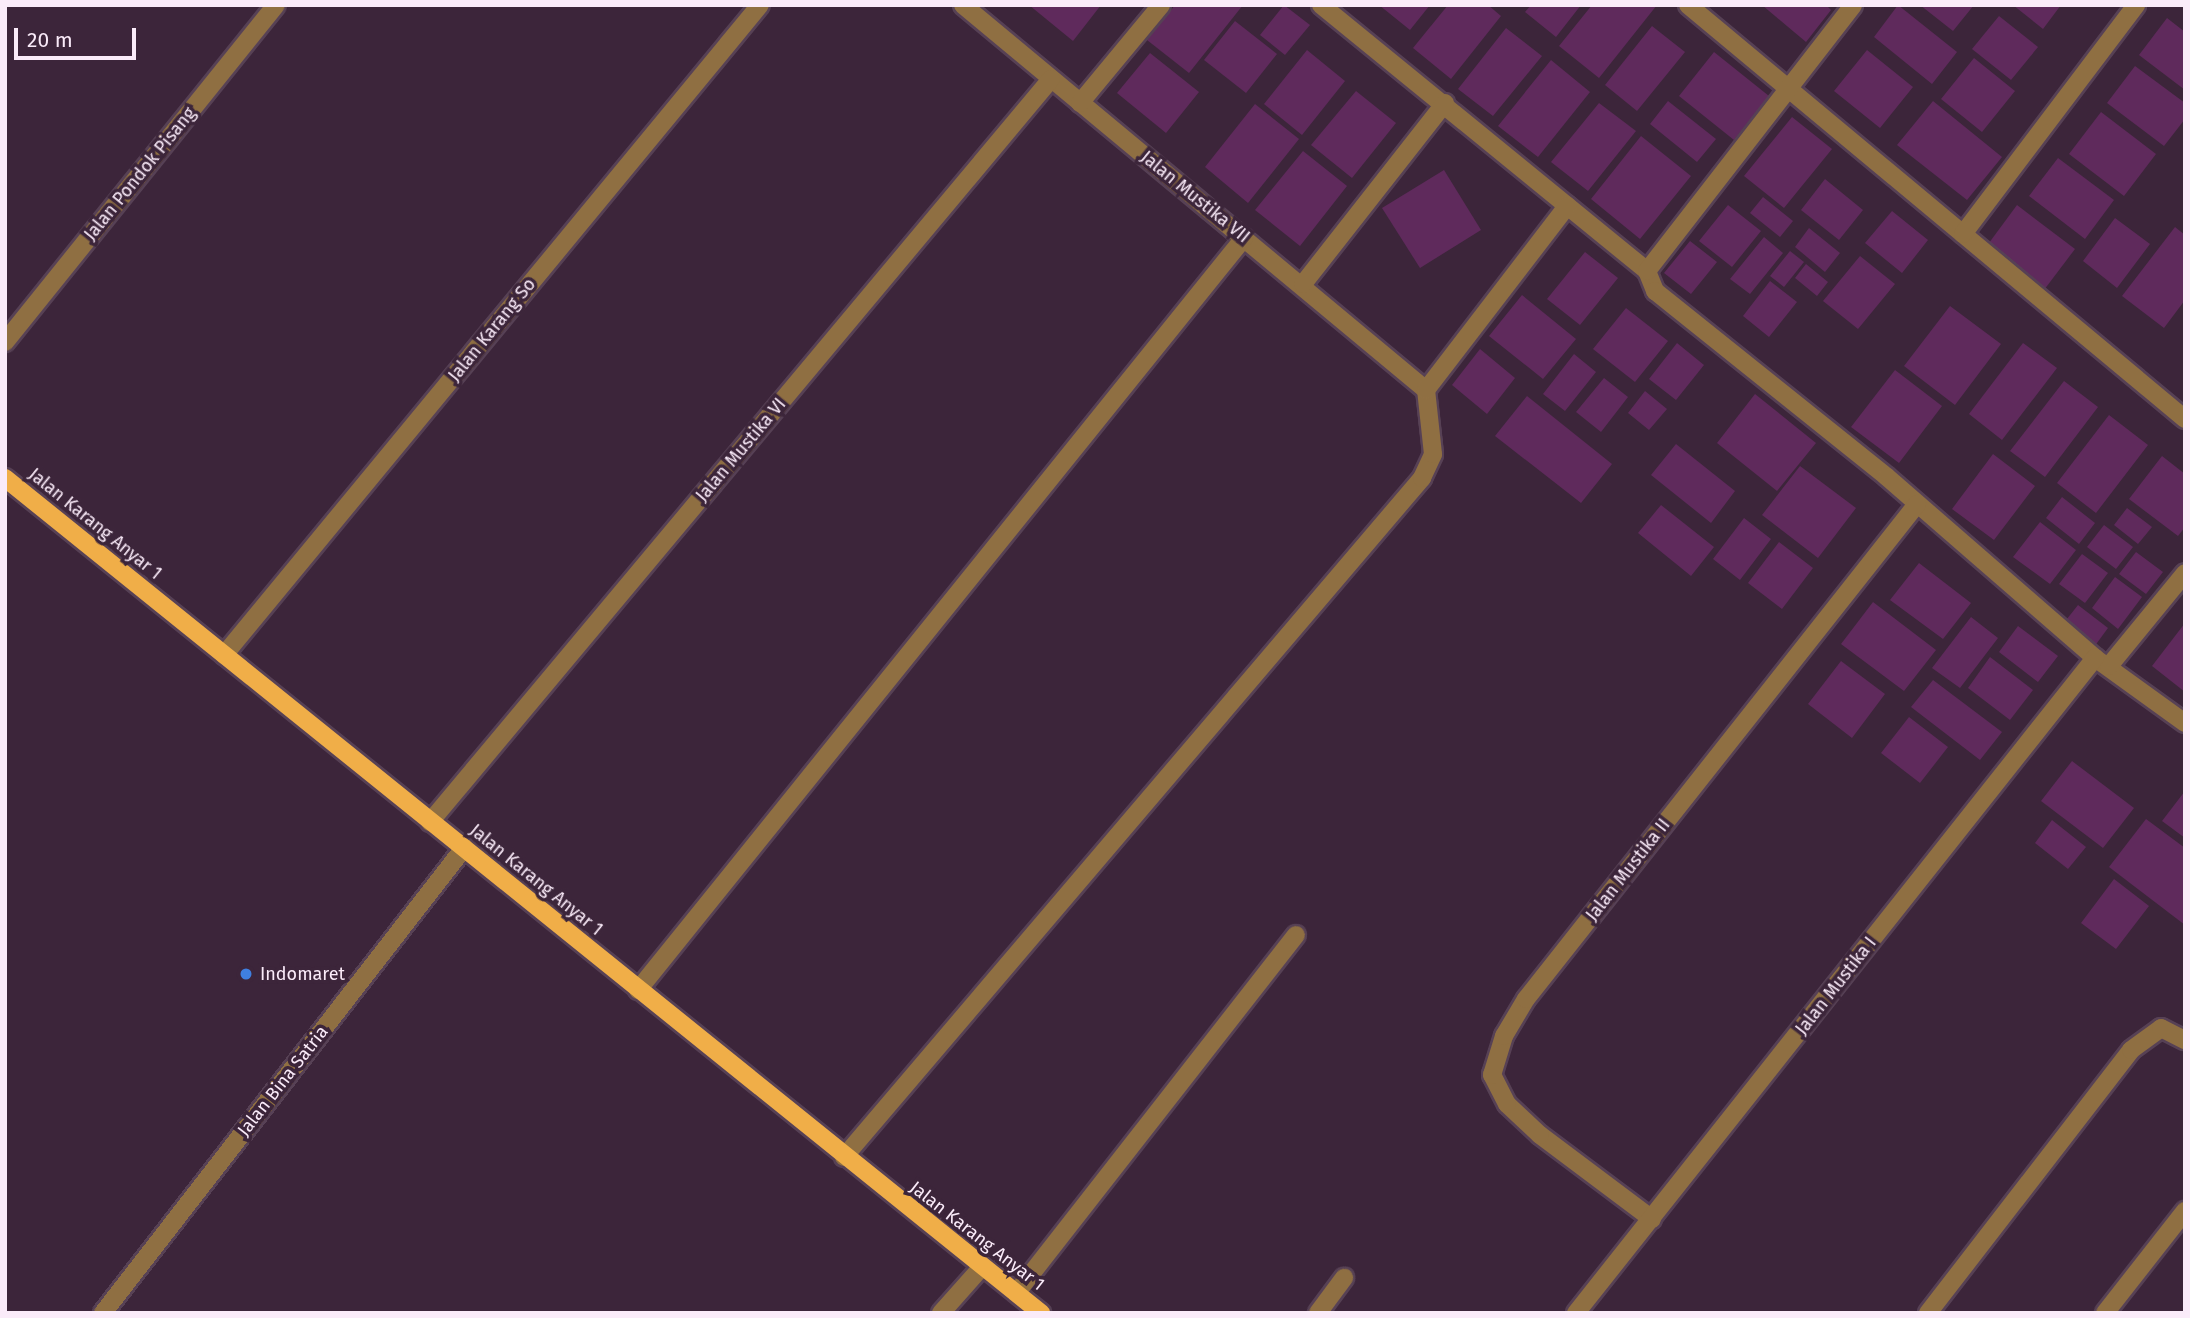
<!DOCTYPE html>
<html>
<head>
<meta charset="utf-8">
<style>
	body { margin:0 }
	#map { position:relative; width:2190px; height:1318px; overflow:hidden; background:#3c253a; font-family:"Fira Sans",sans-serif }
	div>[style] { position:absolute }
	.building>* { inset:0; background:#5f2a5c }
	.roads { filter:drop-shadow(2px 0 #574155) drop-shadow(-2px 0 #574155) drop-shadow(0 2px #574155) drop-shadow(0 -2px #574155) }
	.minor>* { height:18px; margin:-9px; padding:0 9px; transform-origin:9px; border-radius:9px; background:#8f6f42 }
	.major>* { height:18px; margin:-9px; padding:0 9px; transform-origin:9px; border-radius:9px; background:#f0ae48 }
	.dots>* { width:19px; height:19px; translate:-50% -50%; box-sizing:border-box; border:4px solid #3c253a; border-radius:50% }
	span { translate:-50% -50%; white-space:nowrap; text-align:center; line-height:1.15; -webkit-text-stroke:7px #3c253a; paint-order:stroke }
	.street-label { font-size:18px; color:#faebf9 }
	.poi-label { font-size:18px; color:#faebf9 }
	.left { translate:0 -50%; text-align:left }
	.frame { position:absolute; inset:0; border:7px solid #faebf9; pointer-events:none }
	.scale { position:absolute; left:14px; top:28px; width:122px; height:32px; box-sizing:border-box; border:4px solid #faebf9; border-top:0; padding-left:9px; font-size:21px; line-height:24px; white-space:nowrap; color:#faebf9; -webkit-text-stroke:5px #3c253a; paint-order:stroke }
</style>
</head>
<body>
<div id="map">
	<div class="building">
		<div style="clip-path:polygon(1029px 5px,1101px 5px,1073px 41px)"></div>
		<div style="clip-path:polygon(1175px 5px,1243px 5px,1189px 73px,1147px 40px)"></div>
		<div style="clip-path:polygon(1284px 5px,1310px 25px,1285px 55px,1260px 35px)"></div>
		<div style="clip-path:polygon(1379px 5px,1430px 5px,1410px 30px)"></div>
		<div style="clip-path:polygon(1448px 5px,1488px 5px,1501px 16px,1451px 79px,1413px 48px)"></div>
		<div style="clip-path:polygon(1531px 5px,1581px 5px,1556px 37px,1525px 12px)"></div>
		<div style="clip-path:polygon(1592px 5px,1657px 5px,1599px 78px,1559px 46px)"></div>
		<div style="clip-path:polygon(1762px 5px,1826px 5px,1831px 10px,1806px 42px)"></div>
		<div style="clip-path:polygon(1898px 5px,1957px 52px,1932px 84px,1874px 37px)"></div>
		<div style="clip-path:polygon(1920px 5px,1974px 5px,1953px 31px)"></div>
		<div style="clip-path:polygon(2013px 5px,2061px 5px,2043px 29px)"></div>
		<div style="clip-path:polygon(1999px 16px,2038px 47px,2011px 80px,1972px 49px)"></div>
		<div style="clip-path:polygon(2167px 18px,2185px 32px,2185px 90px,2139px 55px)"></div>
		<div style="clip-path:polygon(1235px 21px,1277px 54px,1246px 93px,1204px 60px)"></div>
		<div style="clip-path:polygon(1652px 26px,1685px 52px,1637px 111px,1605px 85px)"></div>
		<div style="clip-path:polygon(1506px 28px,1542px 56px,1493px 116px,1458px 89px)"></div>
		<div style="clip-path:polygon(1307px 50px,1345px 81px,1302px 135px,1264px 104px)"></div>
		<div style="clip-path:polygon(1867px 50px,1913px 87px,1880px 128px,1834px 91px)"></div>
		<div style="clip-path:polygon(1714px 52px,1769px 96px,1734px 140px,1679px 96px)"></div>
		<div style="clip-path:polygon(1150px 53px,1199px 92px,1166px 133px,1117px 93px)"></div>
		<div style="clip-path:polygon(1974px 58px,2015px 91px,1982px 132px,1941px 99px)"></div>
		<div style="clip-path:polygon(1551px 60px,1590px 92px,1538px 157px,1498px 126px)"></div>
		<div style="clip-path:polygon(2135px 66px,2185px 103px,2185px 119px,2164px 146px,2107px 103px)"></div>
		<div style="clip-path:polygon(1356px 91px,1396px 123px,1352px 178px,1311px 145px)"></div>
		<div style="clip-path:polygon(1668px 101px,1716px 139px,1697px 162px,1650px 124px)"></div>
		<div style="clip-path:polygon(1933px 101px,2002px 157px,1967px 200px,1897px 145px)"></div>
		<div style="clip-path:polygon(1599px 103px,1636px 131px,1588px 191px,1551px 162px)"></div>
		<div style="clip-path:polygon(1255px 104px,1299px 139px,1248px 203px,1205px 167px)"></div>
		<div style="clip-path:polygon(2101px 112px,2156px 154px,2124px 196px,2069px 154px)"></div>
		<div style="clip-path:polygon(1792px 117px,1832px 149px,1784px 208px,1744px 176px)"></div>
		<div style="clip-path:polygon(1641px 136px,1691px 176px,1640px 239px,1591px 199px)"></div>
		<div style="clip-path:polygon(1303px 151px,1347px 186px,1300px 246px,1255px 210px)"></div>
		<div style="clip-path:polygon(2058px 158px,2114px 200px,2085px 239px,2029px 196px)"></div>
		<div style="clip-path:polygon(1444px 170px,1481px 230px,1420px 268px,1382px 208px)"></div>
		<div style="clip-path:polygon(1825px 179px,1863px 210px,1839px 240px,1801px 210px)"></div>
		<div style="clip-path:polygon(1763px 197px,1793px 221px,1780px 237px,1750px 213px)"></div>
		<div style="clip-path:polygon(1728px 205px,1761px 231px,1732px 267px,1699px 241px)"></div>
		<div style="clip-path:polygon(2017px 205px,2075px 249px,2044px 290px,1986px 247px)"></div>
		<div style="clip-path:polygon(1892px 211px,1928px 240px,1902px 273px,1865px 243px)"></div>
		<div style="clip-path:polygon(2115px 218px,2150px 244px,2117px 288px,2083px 261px)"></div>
		<div style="clip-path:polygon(2175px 227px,2185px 235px,2185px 300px,2164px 328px,2122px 296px)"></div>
		<div style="clip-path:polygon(1809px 228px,1840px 253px,1825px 272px,1795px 247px)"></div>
		<div style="clip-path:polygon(1764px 237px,1783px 253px,1750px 294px,1730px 279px)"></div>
		<div style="clip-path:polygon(1690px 241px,1717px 262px,1691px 294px,1664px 273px)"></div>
		<div style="clip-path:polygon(1790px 251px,1804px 262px,1784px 287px,1770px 276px)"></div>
		<div style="clip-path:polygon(1585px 252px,1618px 278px,1580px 325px,1547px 299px)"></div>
		<div style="clip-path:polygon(1860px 256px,1895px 284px,1858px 329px,1823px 301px)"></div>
		<div style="clip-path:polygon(1806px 264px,1828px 282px,1817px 296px,1795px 278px)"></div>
		<div style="clip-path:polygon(1770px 281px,1797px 302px,1769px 337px,1743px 316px)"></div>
		<div style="clip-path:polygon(1522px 295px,1576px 339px,1543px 379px,1489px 336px)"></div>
		<div style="clip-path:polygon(1950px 306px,2001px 344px,1955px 405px,1904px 366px)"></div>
		<div style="clip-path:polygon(1626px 308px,1668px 341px,1635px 382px,1593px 349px)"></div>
		<div style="clip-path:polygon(1677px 343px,1704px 365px,1676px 400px,1649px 379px)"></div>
		<div style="clip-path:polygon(2023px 343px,2057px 368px,2002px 440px,1969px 414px)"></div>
		<div style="clip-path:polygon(1480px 349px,1515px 378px,1487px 414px,1452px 385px)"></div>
		<div style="clip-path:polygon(1574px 354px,1596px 372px,1565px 411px,1543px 394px)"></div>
		<div style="clip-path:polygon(1895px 370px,1942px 406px,1899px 463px,1851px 427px)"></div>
		<div style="clip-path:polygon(1604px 378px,1628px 397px,1601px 432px,1576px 412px)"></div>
		<div style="clip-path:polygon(2064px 381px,2098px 407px,2045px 477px,2010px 451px)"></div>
		<div style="clip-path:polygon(1645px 391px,1667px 409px,1649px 430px,1628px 413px)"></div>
		<div style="clip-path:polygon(1755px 394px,1816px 443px,1777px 491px,1717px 443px)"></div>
		<div style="clip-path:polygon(1527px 396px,1612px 464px,1581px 503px,1495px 436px)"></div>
		<div style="clip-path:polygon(2109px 415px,2148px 445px,2096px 513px,2057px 483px)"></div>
		<div style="clip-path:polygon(1676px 444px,1735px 491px,1711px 523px,1651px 475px)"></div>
		<div style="clip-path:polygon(1993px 454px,2035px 486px,1994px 540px,1952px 509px)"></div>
		<div style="clip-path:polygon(2162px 456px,2185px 474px,2185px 527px,2178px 536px,2129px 499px)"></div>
		<div style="clip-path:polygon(1800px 466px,1856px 508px,1818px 558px,1762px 515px)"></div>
		<div style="clip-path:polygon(2062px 497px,2095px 523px,2079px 544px,2046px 518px)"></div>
		<div style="clip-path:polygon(1661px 505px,1714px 547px,1691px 576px,1638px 533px)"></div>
		<div style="clip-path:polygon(2127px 508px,2152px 527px,2138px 544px,2114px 525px)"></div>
		<div style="clip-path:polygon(1744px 518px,1771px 539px,1740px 580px,1713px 559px)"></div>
		<div style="clip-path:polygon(2040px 522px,2076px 550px,2050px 584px,2013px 557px)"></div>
		<div style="clip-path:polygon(2104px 525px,2133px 547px,2116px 569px,2087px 547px)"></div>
		<div style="clip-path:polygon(1779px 542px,1813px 568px,1782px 609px,1748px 583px)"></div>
		<div style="clip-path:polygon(2136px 552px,2163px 572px,2146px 594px,2119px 574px)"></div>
		<div style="clip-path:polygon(2082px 554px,2108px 573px,2085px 603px,2059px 584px)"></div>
		<div style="clip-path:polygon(1919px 563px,1971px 603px,1943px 639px,1890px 600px)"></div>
		<div style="clip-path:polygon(2115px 577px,2142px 597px,2118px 629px,2092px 608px)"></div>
		<div style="clip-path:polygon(1873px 602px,1936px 650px,1904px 691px,1841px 644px)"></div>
		<div style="clip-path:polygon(2078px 605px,2108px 628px,2094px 647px,2063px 624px)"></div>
		<div style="clip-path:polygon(1971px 617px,1998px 638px,1960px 688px,1932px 668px)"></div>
		<div style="clip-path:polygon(2185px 623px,2185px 692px,2152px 666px)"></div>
		<div style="clip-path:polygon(2018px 626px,2058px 656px,2038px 682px,1999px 652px)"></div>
		<div style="clip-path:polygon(1990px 657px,2033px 690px,2010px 720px,1968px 688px)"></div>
		<div style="clip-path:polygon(1841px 661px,1885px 694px,1852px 738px,1808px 704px)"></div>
		<div style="clip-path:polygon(1933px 680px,2002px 732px,1980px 760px,1911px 707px)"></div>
		<div style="clip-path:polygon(1909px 717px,1948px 747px,1920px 783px,1881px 753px)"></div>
		<div style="clip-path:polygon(2072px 761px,2134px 808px,2103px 848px,2041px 801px)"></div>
		<div style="clip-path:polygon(2185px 791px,2185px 838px,2162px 821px)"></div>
		<div style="clip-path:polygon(2146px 819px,2185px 848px,2185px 925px,2109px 867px)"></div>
		<div style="clip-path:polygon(2052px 820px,2086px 847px,2068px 869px,2035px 843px)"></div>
		<div style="clip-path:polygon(2114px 879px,2149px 906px,2116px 949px,2081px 923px)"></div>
	</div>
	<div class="roads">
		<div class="minor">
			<div style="left:963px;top:5px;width:602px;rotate:39.74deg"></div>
			<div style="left:1321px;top:5px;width:421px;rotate:39.2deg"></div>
			<div style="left:1647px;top:271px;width:22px;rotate:68deg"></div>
			<div style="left:1655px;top:291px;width:297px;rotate:38.7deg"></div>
			<div style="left:1887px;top:477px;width:276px;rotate:41deg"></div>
			<div style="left:2095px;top:658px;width:111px;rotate:35.8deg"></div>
			<div style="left:1688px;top:5px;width:647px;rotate:39.79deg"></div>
			<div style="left:1080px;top:103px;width:127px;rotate:-50.4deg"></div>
			<div style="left:1963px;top:234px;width:287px;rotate:-52.9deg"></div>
			<div style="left:1647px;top:271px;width:336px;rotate:-52.2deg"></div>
			<div style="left:1303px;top:284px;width:230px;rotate:-51.9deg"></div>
			<div style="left:5px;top:342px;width:432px;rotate:-51.2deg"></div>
			<div style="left:224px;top:655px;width:842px;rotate:-50.49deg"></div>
			<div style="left:2109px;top:666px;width:120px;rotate:-50.7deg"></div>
			<div style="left:430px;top:822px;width:968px;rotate:-50.11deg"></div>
			<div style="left:638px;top:990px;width:966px;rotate:-51.14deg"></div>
			<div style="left:844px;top:1157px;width:892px;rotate:-49.59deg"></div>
			<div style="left:1422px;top:478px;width:26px;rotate:-65deg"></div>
			<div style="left:1433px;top:454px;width:64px;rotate:-96.2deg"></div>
			<div style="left:1426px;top:390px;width:232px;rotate:-52.5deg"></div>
			<div style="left:1652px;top:1219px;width:140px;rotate:-143.1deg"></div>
			<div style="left:1540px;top:1135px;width:45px;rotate:-136.8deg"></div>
			<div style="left:1507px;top:1104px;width:33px;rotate:-117deg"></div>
			<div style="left:1492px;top:1075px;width:41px;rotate:-72.9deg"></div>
			<div style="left:1504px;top:1036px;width:43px;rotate:-59.3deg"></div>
			<div style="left:1526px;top:999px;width:631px;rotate:-51.69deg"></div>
			<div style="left:1017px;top:1292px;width:453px;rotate:-52deg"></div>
			<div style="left:103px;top:1313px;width:589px;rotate:-52.18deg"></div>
			<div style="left:941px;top:1313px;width:60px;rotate:-48.4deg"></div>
			<div style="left:1318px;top:1313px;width:44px;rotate:-53.4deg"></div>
			<div style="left:1576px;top:1313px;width:836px;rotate:-51.61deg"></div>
			<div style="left:1928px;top:1313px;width:332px;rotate:-52.3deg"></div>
			<div style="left:2131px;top:1050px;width:37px;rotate:-36deg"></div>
			<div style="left:2161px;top:1028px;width:27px;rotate:27deg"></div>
			<div style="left:2105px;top:1313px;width:130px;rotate:-51.9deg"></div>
		</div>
		<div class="major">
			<div style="left:5px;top:478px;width:1331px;rotate:38.87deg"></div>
		</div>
	</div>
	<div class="dots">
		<div style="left:246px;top:974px;background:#3f7fe0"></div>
	</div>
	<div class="street-label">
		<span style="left:140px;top:174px;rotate:-51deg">Jalan Pondok Pisang</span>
		<span style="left:1195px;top:197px;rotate:39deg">Jalan Mustika VII</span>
		<span style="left:492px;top:330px;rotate:-51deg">Jalan Karang So</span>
		<span style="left:741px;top:450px;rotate:-50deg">Jalan Mustika VI</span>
		<span style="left:95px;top:524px;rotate:39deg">Jalan Karang Anyar 1</span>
		<span style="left:1628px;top:870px;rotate:-52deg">Jalan Mustika II</span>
		<span style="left:536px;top:880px;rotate:39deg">Jalan Karang Anyar 1</span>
		<span style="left:1836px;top:986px;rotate:-52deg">Jalan Mustika I</span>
		<span style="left:283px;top:1081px;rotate:-52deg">Jalan Bina Satria</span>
		<span style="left:977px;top:1236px;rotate:38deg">Jalan Karang Anyar 1</span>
	</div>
	<div class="poi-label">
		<span class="left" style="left:260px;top:974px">Indomaret</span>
	</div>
	<div class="frame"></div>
	<div class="scale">20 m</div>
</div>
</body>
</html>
